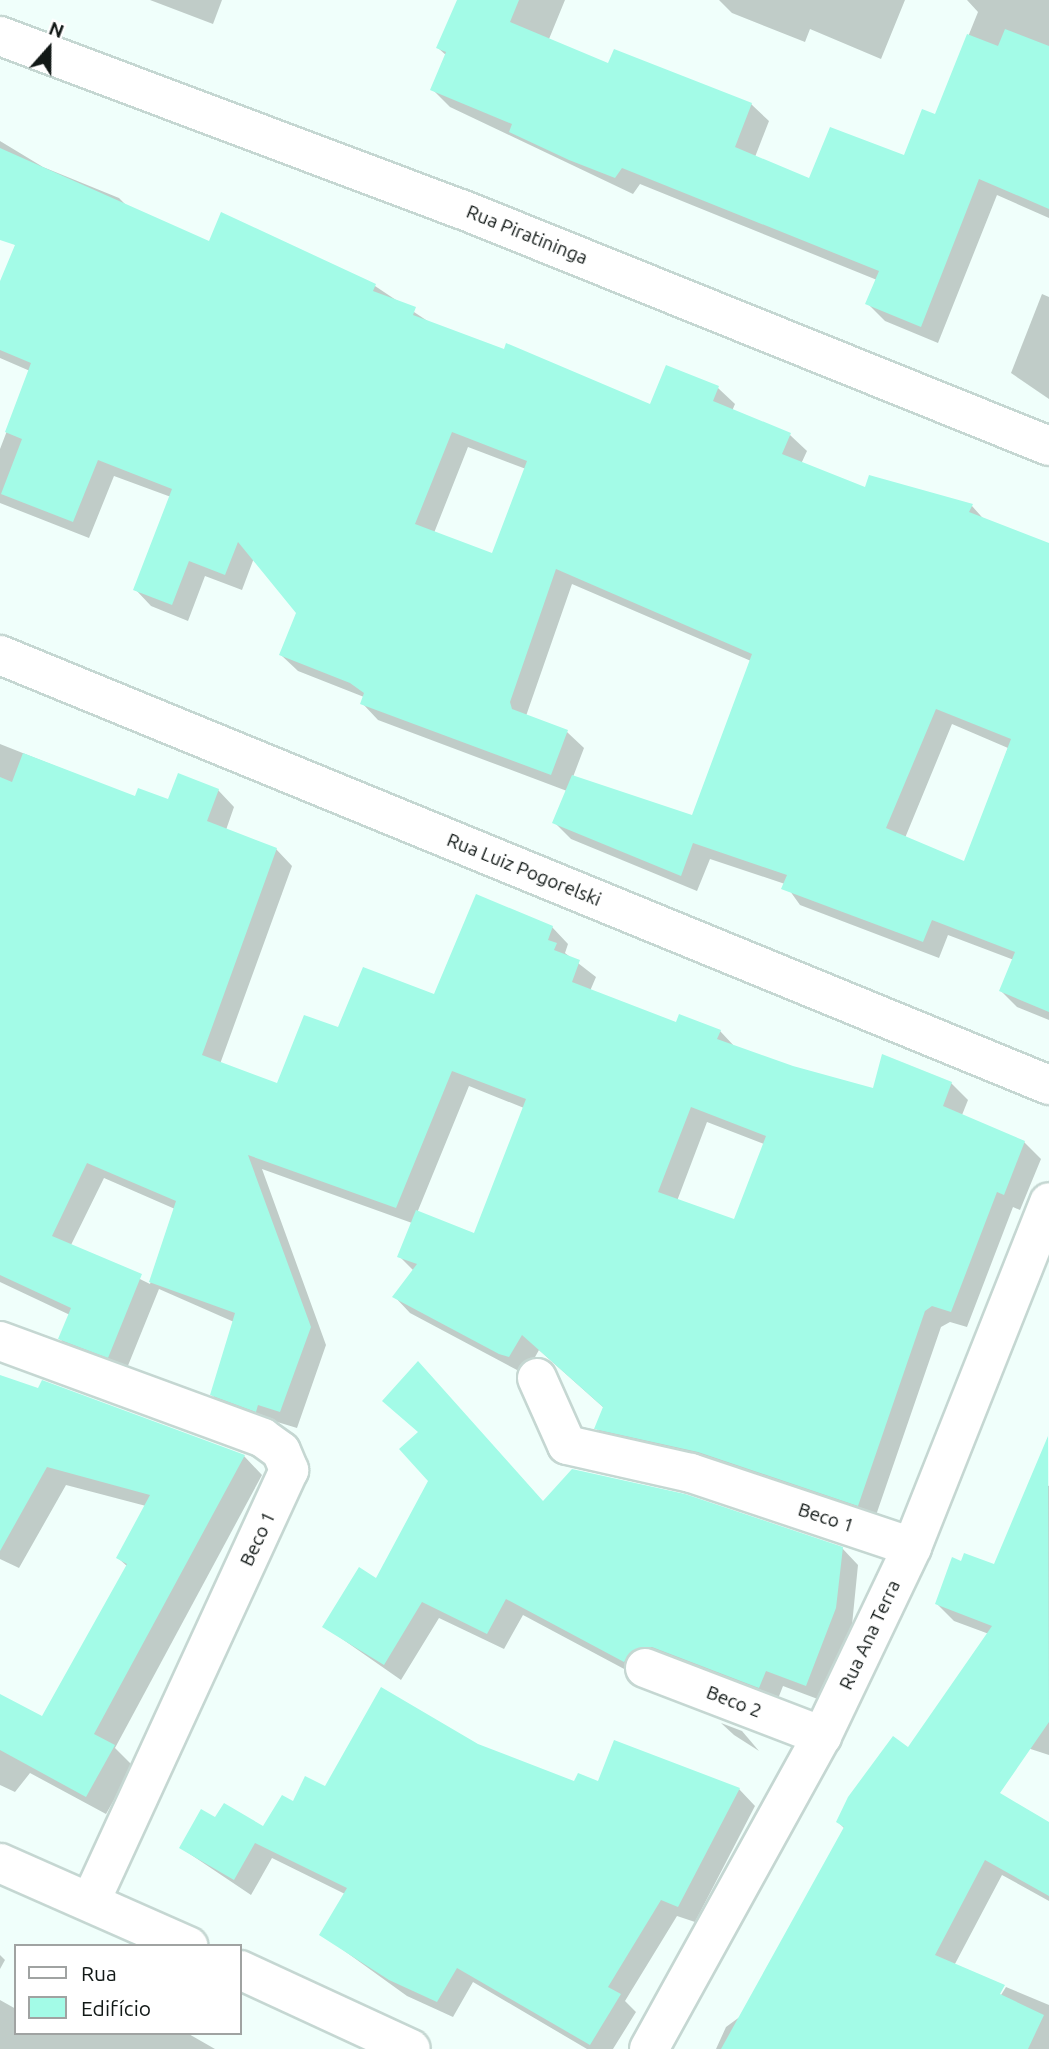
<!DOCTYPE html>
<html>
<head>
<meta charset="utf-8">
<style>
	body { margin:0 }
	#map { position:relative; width:1049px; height:2049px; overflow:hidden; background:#f0fffb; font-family:Ubuntu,sans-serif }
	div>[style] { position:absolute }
	.shadow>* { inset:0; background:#0003 }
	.building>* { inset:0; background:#a3fbe7 }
	.roads { filter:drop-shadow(2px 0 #c5d7d2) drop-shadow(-2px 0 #c5d7d2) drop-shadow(0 2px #c5d7d2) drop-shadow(0 -2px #c5d7d2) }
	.minor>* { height:38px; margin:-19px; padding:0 19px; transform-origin:19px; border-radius:19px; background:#fff }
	span { translate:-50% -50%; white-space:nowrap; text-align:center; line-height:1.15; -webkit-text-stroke:5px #fff; paint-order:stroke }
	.street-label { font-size:19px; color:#111816 }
	.legend { position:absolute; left:14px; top:1944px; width:228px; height:91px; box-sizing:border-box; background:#fff; border:2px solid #a0a3a2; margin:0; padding:9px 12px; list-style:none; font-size:21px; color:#111816 }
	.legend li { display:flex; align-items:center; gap:14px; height:35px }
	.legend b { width:35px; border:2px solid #a0a3a2 }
	.north { position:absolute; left:14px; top:14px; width:70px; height:70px; -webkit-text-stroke:5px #fff; paint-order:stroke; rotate:21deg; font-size:19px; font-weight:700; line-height:28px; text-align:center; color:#111816 }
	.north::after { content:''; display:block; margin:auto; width:24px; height:32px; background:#111816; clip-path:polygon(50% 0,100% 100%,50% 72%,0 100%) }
</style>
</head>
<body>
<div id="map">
	<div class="shadow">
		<div style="clip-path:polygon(150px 0,222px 0,213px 24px)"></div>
		<div style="clip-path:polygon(481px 0,565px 0,549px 39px,608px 66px,751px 104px,769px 121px,755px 157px,810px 180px,905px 157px,936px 116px,978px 12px,967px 0,1049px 0,1049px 218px,997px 195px,938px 343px,885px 321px,867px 303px,877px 280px,640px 184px,633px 194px,450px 107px,432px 89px,447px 56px,438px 48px)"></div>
		<div style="clip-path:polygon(719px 0,905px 0,881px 59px,810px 29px,805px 42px,732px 13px)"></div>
		<div style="clip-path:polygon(evenodd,0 141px,43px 167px,119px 198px,134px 213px,210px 243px,375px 286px,429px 322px,651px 407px,667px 368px,718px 388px,735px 404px,732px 411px,790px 435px,807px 451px,801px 464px,866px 490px,972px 506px,1049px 592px,1049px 1020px,1017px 1007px,1001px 991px,1014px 960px,948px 935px,939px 958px,800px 905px,785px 884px,710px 859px,697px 891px,571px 839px,555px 823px,567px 791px,378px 720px,362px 703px,364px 697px,298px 671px,281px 655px,298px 613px,254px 558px,242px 590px,205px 576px,188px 621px,151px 606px,135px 589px,171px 497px,114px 476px,89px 538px,0 503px,0 449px,30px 371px,0 358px,0 302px,98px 338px,0 228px,0 141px,468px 447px,526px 469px,493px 556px,434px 533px,468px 447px,0 141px,572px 584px,751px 661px,693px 817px,573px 777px,584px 748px,567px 732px,526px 716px,572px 584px,0 141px,952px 724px,1008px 748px,965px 863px,905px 838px,952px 724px)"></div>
		<div style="clip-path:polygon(1042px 294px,1049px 297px,1049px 399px,1011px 373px)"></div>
		<div style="clip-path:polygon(evenodd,0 744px,136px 798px,169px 802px,218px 790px,234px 807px,226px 830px,276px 849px,292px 866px,220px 1064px,278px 1085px,339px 1030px,434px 997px,552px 927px,568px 944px,565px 953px,596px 977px,590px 991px,677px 1024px,720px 1031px,736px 1048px,792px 1068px,874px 1090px,951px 1083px,968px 1100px,962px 1115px,1024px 1142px,1041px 1159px,1020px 1210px,1013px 1207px,967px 1327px,950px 1322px,941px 1327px,874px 1521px,613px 1445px,596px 1428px,604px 1408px,539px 1350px,526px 1373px,517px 1370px,410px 1313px,394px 1296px,414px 1271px,399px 1256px,412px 1223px,262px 1169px,326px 1345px,297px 1428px,274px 1421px,273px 1427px,228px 1411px,212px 1395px,234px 1322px,159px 1289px,125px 1373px,77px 1355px,60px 1339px,70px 1315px,0 1282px,0 744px,469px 1086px,524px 1108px,475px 1235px,417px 1213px,469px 1086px,0 744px,707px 1122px,764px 1144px,735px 1221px,677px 1201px,707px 1122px,0 744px,104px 1178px,175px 1209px,150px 1284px,71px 1245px,104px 1178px)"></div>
		<div style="clip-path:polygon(0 1377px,244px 1456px,262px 1475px,115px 1748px,133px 1766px,106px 1814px,30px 1773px,15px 1792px,0 1785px,0 1696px,43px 1718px,128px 1567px,118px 1558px,146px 1506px,66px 1485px,19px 1568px,0 1559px)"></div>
		<div style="clip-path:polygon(1032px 1479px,1049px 1486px,1049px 1755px,954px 1724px,989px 1634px,954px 1621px,937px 1604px,963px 1563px,995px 1567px)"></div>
		<div style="clip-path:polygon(544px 1503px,842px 1548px,858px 1565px,852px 1625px,823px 1701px,783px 1686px,776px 1704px,641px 1678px,523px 1615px,504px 1649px,439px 1618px,401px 1680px,325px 1627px,377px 1580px)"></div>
		<div style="clip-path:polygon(721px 1723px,742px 1731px,759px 1751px,734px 1735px)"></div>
		<div style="clip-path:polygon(477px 1745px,575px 1783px,739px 1789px,755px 1806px,695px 1922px,677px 1916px,625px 2001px,636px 2012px,613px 2049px,587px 2049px,473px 1982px,453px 2017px,407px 1996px,321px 1934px,345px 1894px,272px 1858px,251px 1895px,181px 1848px,216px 1819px,264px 1828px,326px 1788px)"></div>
		<div style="clip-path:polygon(838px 1822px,1049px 1824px,1049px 1901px,1002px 1875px,910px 2049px,716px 2049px,726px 2027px,741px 2016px,845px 1829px)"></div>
		<div style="clip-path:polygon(0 1955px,5px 1960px,0 1969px)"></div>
		<div style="clip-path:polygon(1006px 1987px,1049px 2005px,1049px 2049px,967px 2049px)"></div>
		<div style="clip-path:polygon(0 2000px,16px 2009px,16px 2033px,187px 2033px,215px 2049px,0 2049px)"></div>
	</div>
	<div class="building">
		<div style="clip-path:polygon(457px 0,519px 0,510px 22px,608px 63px,614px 49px,752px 103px,735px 147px,809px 178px,830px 127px,904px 155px,922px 109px,935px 114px,967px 34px,998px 46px,1005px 29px,1049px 46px,1049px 209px,979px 179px,921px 327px,865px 304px,879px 271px,622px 168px,615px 178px,569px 160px,509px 132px,512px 124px,430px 90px,446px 52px,436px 48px)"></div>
		<div style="clip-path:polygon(evenodd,0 148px,209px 241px,221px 212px,376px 284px,373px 291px,416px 307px,413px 315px,504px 349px,506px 343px,650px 404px,666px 365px,719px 386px,713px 401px,791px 433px,782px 454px,865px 487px,869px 475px,973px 504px,969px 512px,1049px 543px,1049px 1012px,999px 991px,1015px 952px,932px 920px,923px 942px,781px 889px,787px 875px,693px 843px,681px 876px,552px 823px,572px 775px,692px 815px,752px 654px,556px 569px,510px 702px,512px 709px,568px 730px,551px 775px,360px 704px,364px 693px,350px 683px,279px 655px,296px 613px,238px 542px,225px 575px,189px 561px,172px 605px,133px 590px,172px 489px,98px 460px,73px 522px,1px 494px,22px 439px,5px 432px,31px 363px,0 350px,0 281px,15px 245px,0 240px,0 148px,452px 432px,527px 461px,492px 553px,415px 524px,452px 432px,0 148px,936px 709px,1011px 739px,964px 861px,886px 828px,936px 709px)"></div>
		<div style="clip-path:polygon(evenodd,23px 753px,135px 796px,138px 788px,168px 799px,178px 773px,219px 789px,207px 821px,277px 848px,202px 1055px,277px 1083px,304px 1015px,338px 1027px,363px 967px,434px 994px,476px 894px,553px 926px,548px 940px,557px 943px,554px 950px,580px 960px,572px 982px,676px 1022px,679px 1014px,721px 1030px,717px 1039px,793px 1066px,873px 1088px,882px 1054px,952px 1082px,943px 1106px,1025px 1141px,1004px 1195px,997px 1192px,951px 1312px,932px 1306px,925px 1311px,858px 1506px,698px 1452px,594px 1429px,603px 1407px,522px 1335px,509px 1357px,499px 1354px,392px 1297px,417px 1264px,397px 1257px,416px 1210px,474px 1233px,526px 1099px,452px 1071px,396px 1208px,248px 1155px,311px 1327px,280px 1412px,258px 1405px,256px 1412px,210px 1395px,235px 1313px,149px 1282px,176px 1201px,87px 1163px,52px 1236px,142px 1274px,108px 1358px,58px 1339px,71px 1308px,0 1275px,0 777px,12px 782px,23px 753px,691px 1107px,766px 1136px,734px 1219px,658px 1192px,691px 1107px)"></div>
		<div style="clip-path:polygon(418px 1361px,543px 1501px,572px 1469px,685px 1494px,843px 1547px,836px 1608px,806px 1686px,766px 1671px,759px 1688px,652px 1647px,632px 1651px,624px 1662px,506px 1599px,487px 1634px,422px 1602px,384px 1665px,322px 1627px,359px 1567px,376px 1578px,428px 1481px,399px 1449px,418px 1432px,382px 1401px)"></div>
		<div style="clip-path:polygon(0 1375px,38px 1388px,42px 1380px,245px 1455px,94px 1734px,115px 1745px,86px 1797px,0 1750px,0 1694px,42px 1716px,127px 1564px,116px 1558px,150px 1495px,47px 1467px,0 1551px)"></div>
		<div style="clip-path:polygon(1048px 1436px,1049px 1722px,1000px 1793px,1049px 1822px,1049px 1896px,985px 1860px,935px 1955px,1005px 1985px,1000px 1994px,1044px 2015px,1028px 2049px,721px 2049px,844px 1827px,836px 1822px,848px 1797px,893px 1736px,908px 1747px,992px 1626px,935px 1604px,952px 1557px,961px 1561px,964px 1553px,994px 1564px)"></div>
		<div style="clip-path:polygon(381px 1687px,478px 1744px,574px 1781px,578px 1773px,598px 1781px,614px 1740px,740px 1788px,678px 1907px,661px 1900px,608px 1987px,621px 1994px,590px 2045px,457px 1968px,437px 2002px,389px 1980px,319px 1935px,347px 1888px,255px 1843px,234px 1880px,179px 1848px,201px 1809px,215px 1817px,224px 1803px,263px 1826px,282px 1795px,293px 1801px,305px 1776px,325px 1786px)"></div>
	</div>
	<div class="roads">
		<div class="minor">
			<div style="left:0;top:36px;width:492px;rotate:20.6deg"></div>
			<div style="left:461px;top:209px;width:634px;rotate:21.95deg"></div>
			<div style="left:0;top:655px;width:1134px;rotate:22.29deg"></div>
			<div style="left:0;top:1341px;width:280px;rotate:20.2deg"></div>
			<div style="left:263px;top:1438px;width:22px;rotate:36deg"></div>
			<div style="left:281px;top:1451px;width:21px;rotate:67deg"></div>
			<div style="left:289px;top:1470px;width:474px;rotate:114.7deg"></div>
			<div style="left:537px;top:1378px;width:73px;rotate:65.9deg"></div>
			<div style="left:567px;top:1445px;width:127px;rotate:12.7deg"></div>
			<div style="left:691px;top:1473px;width:233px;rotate:18.5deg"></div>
			<div style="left:645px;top:1668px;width:190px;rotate:21deg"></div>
			<div style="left:0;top:1863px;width:206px;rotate:23.8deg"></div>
			<div style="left:240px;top:1970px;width:188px;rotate:24.8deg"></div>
			<div style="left:649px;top:2049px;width:358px;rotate:-61.1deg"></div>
			<div style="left:822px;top:1736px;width:209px;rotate:-64.5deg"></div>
			<div style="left:912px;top:1547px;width:371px;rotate:-68.3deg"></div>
		</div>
	</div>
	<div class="street-label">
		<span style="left:527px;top:235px;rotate:22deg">Rua Piratininga</span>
		<span style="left:524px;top:870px;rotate:22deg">Rua Luiz Pogorelski</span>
		<span style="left:826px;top:1518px;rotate:18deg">Beco 1</span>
		<span style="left:258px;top:1539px;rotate:-65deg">Beco 1</span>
		<span style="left:870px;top:1635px;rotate:-65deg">Rua Ana Terra</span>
		<span style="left:734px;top:1702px;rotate:21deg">Beco 2</span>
	</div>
	<ul class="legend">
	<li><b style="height:9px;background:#fff"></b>Rua</li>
	<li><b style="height:19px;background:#a3fbe7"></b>Edifício</li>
	</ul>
	<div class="north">N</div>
</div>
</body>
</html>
